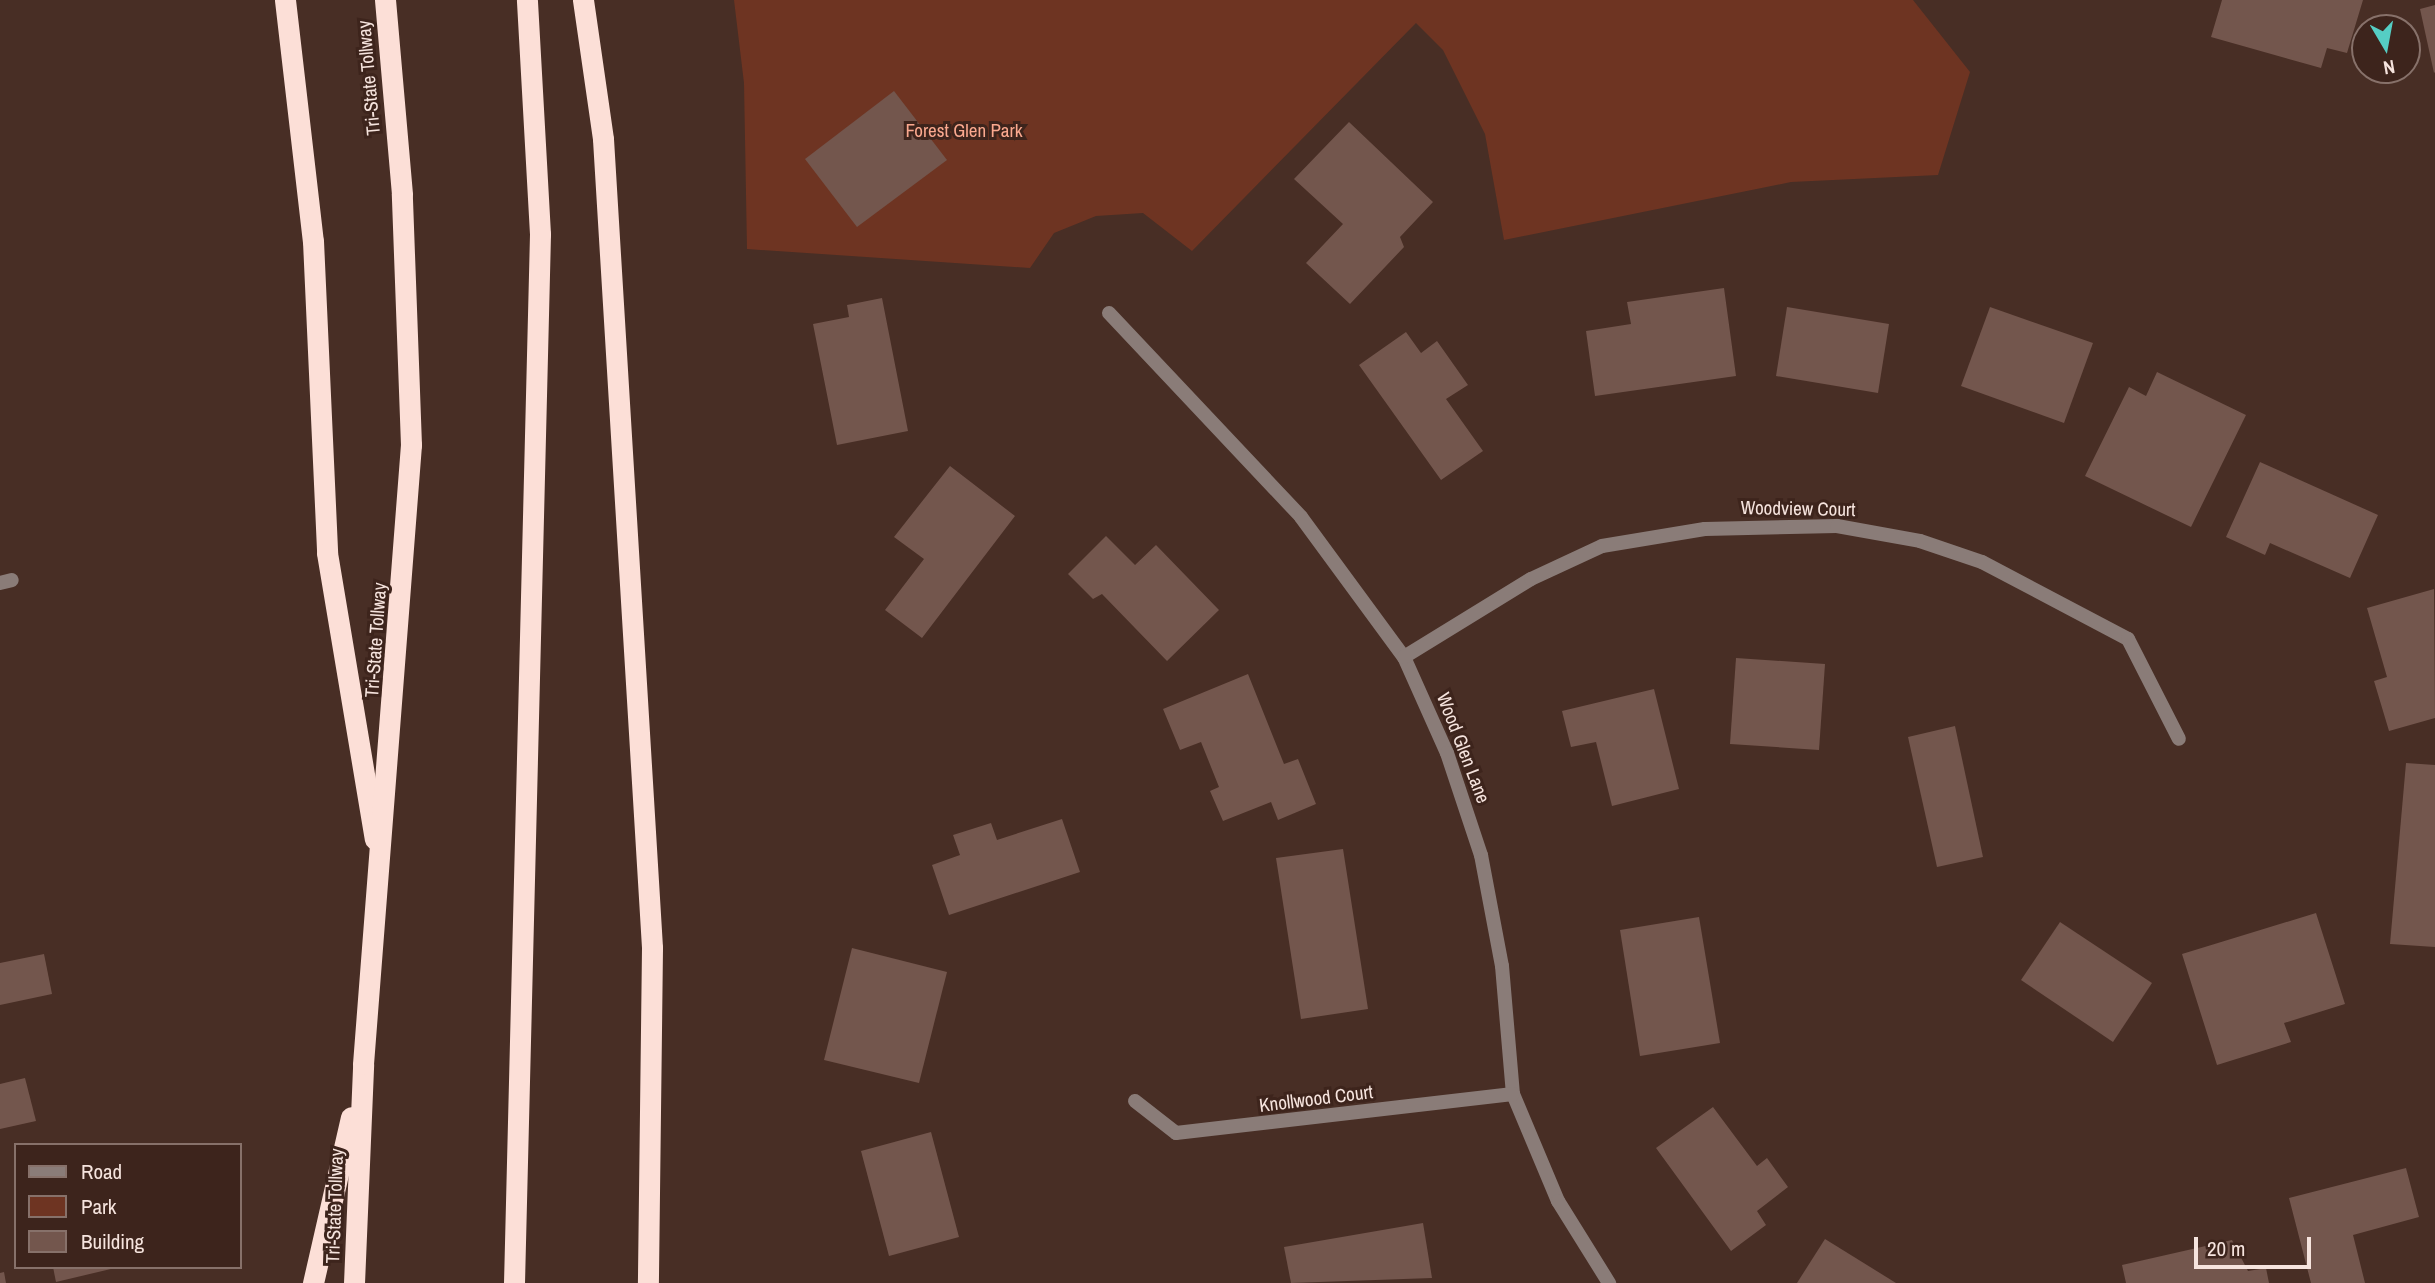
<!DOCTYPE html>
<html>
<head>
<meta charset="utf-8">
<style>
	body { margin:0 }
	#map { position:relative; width:2435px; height:1283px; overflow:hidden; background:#482e25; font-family:"Archivo Narrow",sans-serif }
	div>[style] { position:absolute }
	.green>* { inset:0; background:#6e3422 }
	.building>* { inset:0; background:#73564d }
	.street>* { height:14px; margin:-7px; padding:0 7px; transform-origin:7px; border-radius:7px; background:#8a7c78 }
	.highway>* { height:21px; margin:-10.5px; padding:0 10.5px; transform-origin:10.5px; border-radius:10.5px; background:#fcdfd7 }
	span { translate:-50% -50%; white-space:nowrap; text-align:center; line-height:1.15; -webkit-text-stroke:6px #3d241c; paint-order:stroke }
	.street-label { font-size:19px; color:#f6e4de }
	.park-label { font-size:19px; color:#fba98f }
	.legend { position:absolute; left:14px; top:1143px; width:228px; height:126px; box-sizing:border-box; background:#3d241c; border:2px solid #87716a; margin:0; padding:9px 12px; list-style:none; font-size:21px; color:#f6e4de }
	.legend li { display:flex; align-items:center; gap:14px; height:35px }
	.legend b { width:35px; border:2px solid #87716a }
	.north { position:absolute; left:2351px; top:14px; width:70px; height:70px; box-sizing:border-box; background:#3d241c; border:2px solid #87716a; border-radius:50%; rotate:170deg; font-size:19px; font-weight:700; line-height:28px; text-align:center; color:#f6e4de }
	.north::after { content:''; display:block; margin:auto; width:24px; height:32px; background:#55cec4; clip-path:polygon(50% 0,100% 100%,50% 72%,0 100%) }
	.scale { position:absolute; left:2194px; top:1237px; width:117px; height:32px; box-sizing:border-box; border:4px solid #f6e4de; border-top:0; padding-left:9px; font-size:21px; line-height:24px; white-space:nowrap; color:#f6e4de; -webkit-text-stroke:5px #3d241c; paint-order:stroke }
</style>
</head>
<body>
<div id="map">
	<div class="green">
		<div style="clip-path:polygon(734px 0,1913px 0,1970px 72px,1938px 175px,1791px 182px,1504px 240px,1485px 134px,1443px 50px,1416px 23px,1192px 251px,1143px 213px,1096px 216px,1054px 233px,1030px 268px,747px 249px,744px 83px)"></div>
	</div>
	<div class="building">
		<div style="clip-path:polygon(2222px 0,2363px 0,2347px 53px,2327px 48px,2321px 68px,2211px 37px)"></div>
		<div style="clip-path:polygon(2435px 5px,2435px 72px,2434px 73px,2420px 9px)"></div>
		<div style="clip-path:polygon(894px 91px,947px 160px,857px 227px,805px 159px)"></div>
		<div style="clip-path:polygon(1349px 122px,1433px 202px,1400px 237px,1404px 247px,1350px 304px,1306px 263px,1343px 224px,1294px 179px)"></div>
		<div style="clip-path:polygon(1724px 288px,1736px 376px,1595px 396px,1586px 331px,1631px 324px,1627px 302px)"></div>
		<div style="clip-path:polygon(882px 298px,908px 431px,837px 445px,813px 324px,849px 317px,847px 305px)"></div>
		<div style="clip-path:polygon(1787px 307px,1889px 324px,1878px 393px,1776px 376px)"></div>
		<div style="clip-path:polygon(1990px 307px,2093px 343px,2064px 423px,1961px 386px)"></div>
		<div style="clip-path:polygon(1406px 332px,1421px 353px,1437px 341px,1468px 385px,1446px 399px,1483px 451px,1441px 480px,1359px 365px)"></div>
		<div style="clip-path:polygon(2157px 372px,2246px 415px,2191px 527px,2085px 476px,2129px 387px,2146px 396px)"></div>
		<div style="clip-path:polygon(2260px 462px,2378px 515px,2350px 578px,2270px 543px,2265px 555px,2226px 537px)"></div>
		<div style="clip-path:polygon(950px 466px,1015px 516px,922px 638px,885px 610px,924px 559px,894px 537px)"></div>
		<div style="clip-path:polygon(1106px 536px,1135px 565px,1156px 545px,1219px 610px,1167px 661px,1102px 594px,1093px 599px,1068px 574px)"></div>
		<div style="clip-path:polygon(2434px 589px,2435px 718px,2389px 731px,2374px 681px,2387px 677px,2367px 608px)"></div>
		<div style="clip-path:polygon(1736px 658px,1825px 664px,1819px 750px,1730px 744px)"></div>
		<div style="clip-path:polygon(1248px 674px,1284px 764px,1298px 759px,1316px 804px,1278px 820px,1271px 802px,1223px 821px,1210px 791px,1219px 787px,1201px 742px,1180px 750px,1163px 709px)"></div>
		<div style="clip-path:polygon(1654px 689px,1679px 789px,1612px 806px,1596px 742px,1571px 747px,1562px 711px)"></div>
		<div style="clip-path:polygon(1955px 726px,1983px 857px,1937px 867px,1908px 737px)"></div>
		<div style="clip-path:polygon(2406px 763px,2435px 765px,2435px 947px,2390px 944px)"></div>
		<div style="clip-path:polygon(1062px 819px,1080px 872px,949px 915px,932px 865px,960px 855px,953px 835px,991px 823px,997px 840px)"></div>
		<div style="clip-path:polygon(1343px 849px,1368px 1009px,1301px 1019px,1276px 858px)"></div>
		<div style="clip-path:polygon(2316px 913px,2345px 1004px,2284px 1023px,2291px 1042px,2217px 1065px,2182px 954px)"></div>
		<div style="clip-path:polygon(1699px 917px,1720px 1043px,1640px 1056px,1620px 930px)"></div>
		<div style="clip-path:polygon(2060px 922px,2152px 983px,2113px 1042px,2021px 980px)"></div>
		<div style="clip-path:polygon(852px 948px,947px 972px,919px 1083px,824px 1060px)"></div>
		<div style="clip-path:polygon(44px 954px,52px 994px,0 1005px,0 963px)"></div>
		<div style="clip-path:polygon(25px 1078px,36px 1121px,0 1129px,0 1084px)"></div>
		<div style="clip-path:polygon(1713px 1107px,1757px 1166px,1767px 1158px,1788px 1187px,1757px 1211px,1766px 1225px,1731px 1251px,1656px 1148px)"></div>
		<div style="clip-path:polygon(931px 1132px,959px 1237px,889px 1256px,861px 1151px)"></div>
		<div style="clip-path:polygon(2406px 1168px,2419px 1217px,2353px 1235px,2365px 1283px,2311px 1283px,2289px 1198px)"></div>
		<div style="clip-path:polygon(1423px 1223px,1432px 1278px,1291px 1283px,1284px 1247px)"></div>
		<div style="clip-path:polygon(1825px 1239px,1896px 1283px,1797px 1283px)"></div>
		<div style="clip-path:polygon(2232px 1240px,2248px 1271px,2266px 1268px,2269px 1283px,2126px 1283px,2122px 1265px)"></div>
		<div style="clip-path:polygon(53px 1267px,114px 1267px,115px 1268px,56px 1282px)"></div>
		<div style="clip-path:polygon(4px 1272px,6px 1283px,0 1283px,0 1273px)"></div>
	</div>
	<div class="street">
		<div style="left:1109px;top:313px;width:280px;rotate:46.7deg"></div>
		<div style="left:1301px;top:517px;width:174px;rotate:53.7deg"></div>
		<div style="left:1404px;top:657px;width:105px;rotate:65.9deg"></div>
		<div style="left:1447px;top:753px;width:108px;rotate:71.6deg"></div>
		<div style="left:1481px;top:855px;width:113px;rotate:79.3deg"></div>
		<div style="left:1502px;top:966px;width:128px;rotate:85.1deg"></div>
		<div style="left:1513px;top:1094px;width:116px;rotate:67.2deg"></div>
		<div style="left:1558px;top:1201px;width:97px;rotate:58.1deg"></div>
		<div style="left:0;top:583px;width:12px;rotate:-14deg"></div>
		<div style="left:1404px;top:657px;width:149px;rotate:-31.6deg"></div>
		<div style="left:1531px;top:579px;width:78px;rotate:-24.9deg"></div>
		<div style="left:1602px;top:546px;width:104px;rotate:-9.4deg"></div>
		<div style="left:1705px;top:529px;width:132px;rotate:-1.3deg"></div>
		<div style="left:1837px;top:526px;width:84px;rotate:10.2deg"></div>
		<div style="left:1920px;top:541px;width:65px;rotate:18.7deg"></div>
		<div style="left:1982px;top:562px;width:165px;rotate:27.8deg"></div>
		<div style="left:2128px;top:639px;width:112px;rotate:63deg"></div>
		<div style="left:1135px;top:1101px;width:52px;rotate:38deg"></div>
		<div style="left:1176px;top:1133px;width:339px;rotate:-6.6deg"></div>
	</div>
	<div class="highway">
		<div style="left:285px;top:0;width:243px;rotate:83.4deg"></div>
		<div style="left:313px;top:241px;width:312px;rotate:87.4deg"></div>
		<div style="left:327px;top:553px;width:290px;rotate:80.5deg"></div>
		<div style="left:583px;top:0;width:140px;rotate:81.8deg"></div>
		<div style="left:603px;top:139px;width:810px;rotate:86.53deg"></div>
		<div style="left:652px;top:948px;width:335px;rotate:90.7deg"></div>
		<div style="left:313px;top:1283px;width:170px;rotate:-77.1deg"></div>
		<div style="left:354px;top:1283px;width:219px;rotate:-87.6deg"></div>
		<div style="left:363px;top:1064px;width:621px;rotate:-85.57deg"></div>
		<div style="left:411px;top:445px;width:251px;rotate:-92.1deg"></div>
		<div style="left:402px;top:194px;width:195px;rotate:-95deg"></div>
		<div style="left:514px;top:1283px;width:1049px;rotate:-88.58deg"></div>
		<div style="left:540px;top:234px;width:234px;rotate:-93.2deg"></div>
	</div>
	<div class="street-label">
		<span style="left:369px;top:78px;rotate:-95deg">Tri-State Tollway</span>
		<span style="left:1798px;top:509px;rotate:1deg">Woodview Court</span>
		<span style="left:376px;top:640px;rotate:-86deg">Tri-State Tollway</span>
		<span style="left:1463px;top:748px;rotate:69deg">Wood Glen Lane</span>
		<span style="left:1316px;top:1099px;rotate:-7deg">Knollwood Court</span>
		<span style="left:335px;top:1206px;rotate:-88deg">Tri-State Tollway</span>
	</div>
	<div class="park-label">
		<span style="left:964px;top:131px">Forest Glen Park</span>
	</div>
	<ul class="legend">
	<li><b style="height:9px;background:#8a7c78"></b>Road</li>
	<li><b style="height:19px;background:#6e3422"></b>Park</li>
	<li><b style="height:19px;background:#73564d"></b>Building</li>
	</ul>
	<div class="north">N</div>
	<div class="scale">20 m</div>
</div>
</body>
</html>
